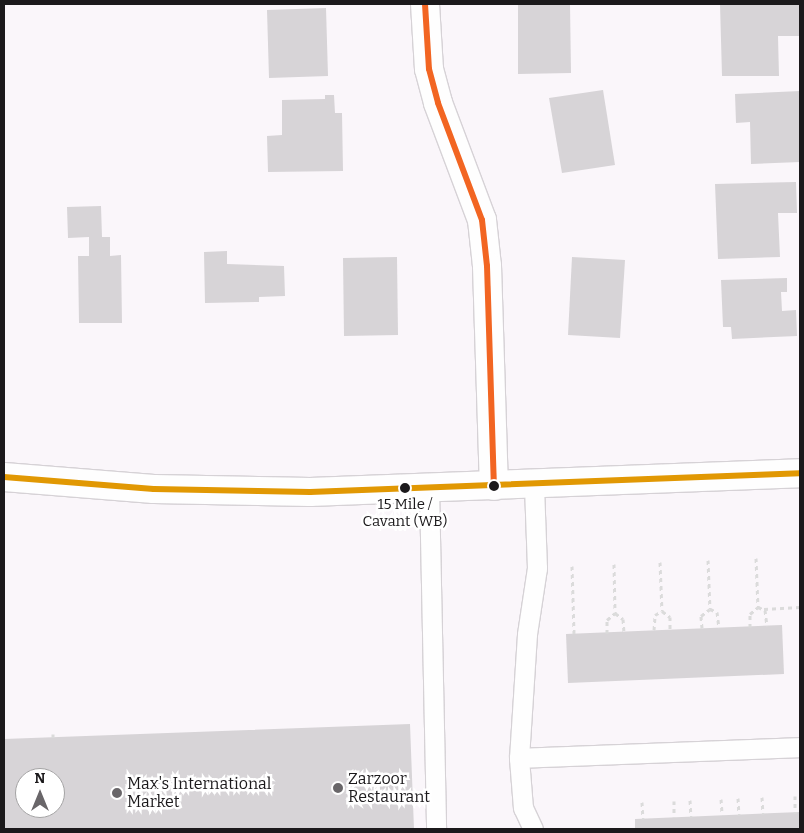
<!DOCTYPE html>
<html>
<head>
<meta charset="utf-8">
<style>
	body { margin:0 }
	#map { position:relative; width:804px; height:833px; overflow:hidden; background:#faf6fa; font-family:Bitter,serif }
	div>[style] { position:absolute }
	.building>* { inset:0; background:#d7d4d7 }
	.path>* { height:3px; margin-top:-1.5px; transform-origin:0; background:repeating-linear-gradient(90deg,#dbdbdb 0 4px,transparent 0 8px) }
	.roads { filter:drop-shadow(1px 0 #d6d2d6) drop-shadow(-1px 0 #d6d2d6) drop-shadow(0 1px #d6d2d6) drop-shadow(0 -1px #d6d2d6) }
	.lane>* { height:19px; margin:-9.5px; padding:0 9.5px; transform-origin:9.5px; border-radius:9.5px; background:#fefefe }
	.street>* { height:28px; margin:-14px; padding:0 14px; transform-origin:14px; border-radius:14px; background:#fefefe }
	.secondary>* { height:28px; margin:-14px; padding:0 14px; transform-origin:14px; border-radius:14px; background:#fefefe }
	.bus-1>* { height:6px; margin:-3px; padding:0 3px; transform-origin:3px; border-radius:3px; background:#f26522 }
	.bus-2>* { height:6px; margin:-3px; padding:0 3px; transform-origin:3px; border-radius:3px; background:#e19803 }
	.dots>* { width:14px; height:14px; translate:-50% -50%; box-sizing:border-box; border:2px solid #fff; border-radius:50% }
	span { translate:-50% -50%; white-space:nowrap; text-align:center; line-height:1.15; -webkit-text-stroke:5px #fff; paint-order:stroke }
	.bus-label { font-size:15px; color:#1b191b }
	.poi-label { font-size:16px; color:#1b191b }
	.left { translate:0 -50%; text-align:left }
	.frame { position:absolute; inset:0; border:5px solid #1b191b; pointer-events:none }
	.north { position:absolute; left:15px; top:768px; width:50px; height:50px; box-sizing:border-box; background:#fff; border:1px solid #a4a3a4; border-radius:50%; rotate:0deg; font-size:14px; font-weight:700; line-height:20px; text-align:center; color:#1b191b }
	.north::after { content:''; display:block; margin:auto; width:18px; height:22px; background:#696669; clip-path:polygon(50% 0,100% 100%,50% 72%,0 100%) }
</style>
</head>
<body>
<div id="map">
	<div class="building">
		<div style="clip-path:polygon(518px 4px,570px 4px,571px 73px,518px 74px)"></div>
		<div style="clip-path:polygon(720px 4px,800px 4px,800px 36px,778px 36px,779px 76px,722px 76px)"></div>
		<div style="clip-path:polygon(326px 8px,328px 76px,269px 78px,267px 10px)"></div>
		<div style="clip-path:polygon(603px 90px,615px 165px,562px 173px,549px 98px)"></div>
		<div style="clip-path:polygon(800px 91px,800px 162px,751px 164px,750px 122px,736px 123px,735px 94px)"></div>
		<div style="clip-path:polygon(325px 95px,334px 95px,335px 113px,342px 113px,343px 171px,268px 172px,267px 136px,282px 135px,282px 100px,325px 99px)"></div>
		<div style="clip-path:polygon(796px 182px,797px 213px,778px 213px,780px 257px,718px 259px,715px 184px)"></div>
		<div style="clip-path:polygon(101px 206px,102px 237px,110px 237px,110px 256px,121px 255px,122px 323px,79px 323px,78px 256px,89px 256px,89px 237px,68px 238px,67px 207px)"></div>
		<div style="clip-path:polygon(227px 251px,227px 264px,284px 266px,285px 296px,259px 297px,259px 302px,205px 303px,204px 252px)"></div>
		<div style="clip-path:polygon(397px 257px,398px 335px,344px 336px,343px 258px)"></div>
		<div style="clip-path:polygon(572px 257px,625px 260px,620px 338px,568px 335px)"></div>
		<div style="clip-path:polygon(787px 278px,787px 292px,781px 292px,782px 311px,796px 310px,797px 336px,732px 339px,731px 327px,723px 327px,721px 280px)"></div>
		<div style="clip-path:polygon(782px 625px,784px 674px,568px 683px,566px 634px)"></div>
		<div style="clip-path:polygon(evenodd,410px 724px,414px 829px,4px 829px,4px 739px,410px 724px,25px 778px,55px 778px,55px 808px,25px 808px,25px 778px)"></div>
		<div style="clip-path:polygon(800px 812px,800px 829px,635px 829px,635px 819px)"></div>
	</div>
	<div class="path">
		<div style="left:756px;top:558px;width:49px;rotate:87.7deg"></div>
		<div style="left:708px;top:560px;width:49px;rotate:87.7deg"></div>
		<div style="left:660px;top:562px;width:49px;rotate:87.7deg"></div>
		<div style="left:614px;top:564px;width:49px;rotate:88.8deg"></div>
		<div style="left:572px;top:566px;width:68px;rotate:88.3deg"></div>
		<div style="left:764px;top:609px;width:36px;rotate:-3deg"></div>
		<div style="left:750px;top:627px;width:13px;rotate:-90deg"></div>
		<div style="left:750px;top:614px;width:11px;rotate:-41deg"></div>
		<div style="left:758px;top:607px;width:8px;rotate:23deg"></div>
		<div style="left:765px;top:610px;width:16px;rotate:83deg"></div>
		<div style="left:702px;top:628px;width:12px;rotate:-95deg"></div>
		<div style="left:701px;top:616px;width:11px;rotate:-38deg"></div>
		<div style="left:710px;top:609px;width:8px;rotate:23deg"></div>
		<div style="left:717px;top:612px;width:16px;rotate:83deg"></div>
		<div style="left:654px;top:630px;width:15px;rotate:-86deg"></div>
		<div style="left:655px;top:615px;width:8px;rotate:-30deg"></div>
		<div style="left:662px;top:611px;width:10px;rotate:37deg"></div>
		<div style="left:670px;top:617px;width:13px;rotate:90deg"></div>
		<div style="left:607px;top:633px;width:13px;rotate:-90deg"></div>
		<div style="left:607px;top:620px;width:11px;rotate:-41deg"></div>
		<div style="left:615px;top:613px;width:10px;rotate:37deg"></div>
		<div style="left:623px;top:619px;width:13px;rotate:86deg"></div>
		<div style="left:53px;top:734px;width:4px;rotate:90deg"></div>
		<div style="left:795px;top:796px;width:17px;rotate:90deg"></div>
		<div style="left:762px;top:797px;width:17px;rotate:87deg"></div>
		<div style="left:738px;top:798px;width:17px;rotate:87deg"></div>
		<div style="left:721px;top:799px;width:16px;rotate:86deg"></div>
		<div style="left:690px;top:800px;width:17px;rotate:87deg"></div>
		<div style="left:674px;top:801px;width:16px;rotate:90deg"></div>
		<div style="left:642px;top:802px;width:17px;rotate:87deg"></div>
	</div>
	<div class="roads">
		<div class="lane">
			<div style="left:429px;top:489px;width:340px;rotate:88.8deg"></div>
			<div style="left:519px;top:758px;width:281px;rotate:-2.2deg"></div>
			<div style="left:533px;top:829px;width:23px;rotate:-115deg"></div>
			<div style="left:523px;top:808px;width:50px;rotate:-94.6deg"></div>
			<div style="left:519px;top:758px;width:124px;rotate:-86.3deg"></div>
			<div style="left:527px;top:634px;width:67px;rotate:-81.4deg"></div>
			<div style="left:537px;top:568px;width:83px;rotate:-92.1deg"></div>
		</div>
		<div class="street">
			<div style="left:425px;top:4px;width:65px;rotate:86.5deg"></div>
			<div style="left:429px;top:69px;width:35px;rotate:75deg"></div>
			<div style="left:438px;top:103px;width:125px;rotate:69.4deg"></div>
			<div style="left:482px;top:220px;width:46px;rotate:83.8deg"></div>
			<div style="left:487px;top:266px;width:220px;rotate:88.2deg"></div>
		</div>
		<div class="secondary">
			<div style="left:4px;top:477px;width:150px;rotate:4.6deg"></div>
			<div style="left:154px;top:489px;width:156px;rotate:1.1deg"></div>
			<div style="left:310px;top:492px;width:490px;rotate:-2.2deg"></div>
		</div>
	</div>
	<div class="bus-1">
		<div style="left:425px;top:4px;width:65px;rotate:86.5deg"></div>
		<div style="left:429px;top:69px;width:35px;rotate:75deg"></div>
		<div style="left:438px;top:103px;width:125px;rotate:69.4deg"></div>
		<div style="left:482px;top:220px;width:46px;rotate:83.8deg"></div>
		<div style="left:487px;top:266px;width:220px;rotate:88.2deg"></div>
	</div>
	<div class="bus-2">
		<div style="left:4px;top:477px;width:150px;rotate:4.6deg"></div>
		<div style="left:154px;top:489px;width:156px;rotate:1.1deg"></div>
		<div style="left:310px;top:492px;width:490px;rotate:-2.2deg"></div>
	</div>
	<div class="dots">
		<div style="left:494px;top:486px;background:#1b191b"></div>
		<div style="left:405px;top:488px;background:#1b191b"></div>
		<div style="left:338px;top:788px;background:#696669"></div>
		<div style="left:117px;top:793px;background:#696669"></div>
	</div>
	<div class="bus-label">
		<span style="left:405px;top:513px">15 Mile /<br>Cavant (WB)</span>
	</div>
	<div class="poi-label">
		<span class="left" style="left:348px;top:788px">Zarzoor<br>Restaurant</span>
		<span class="left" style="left:127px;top:793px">Max's International<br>Market</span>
	</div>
	<div class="frame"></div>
	<div class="north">N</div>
</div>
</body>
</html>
